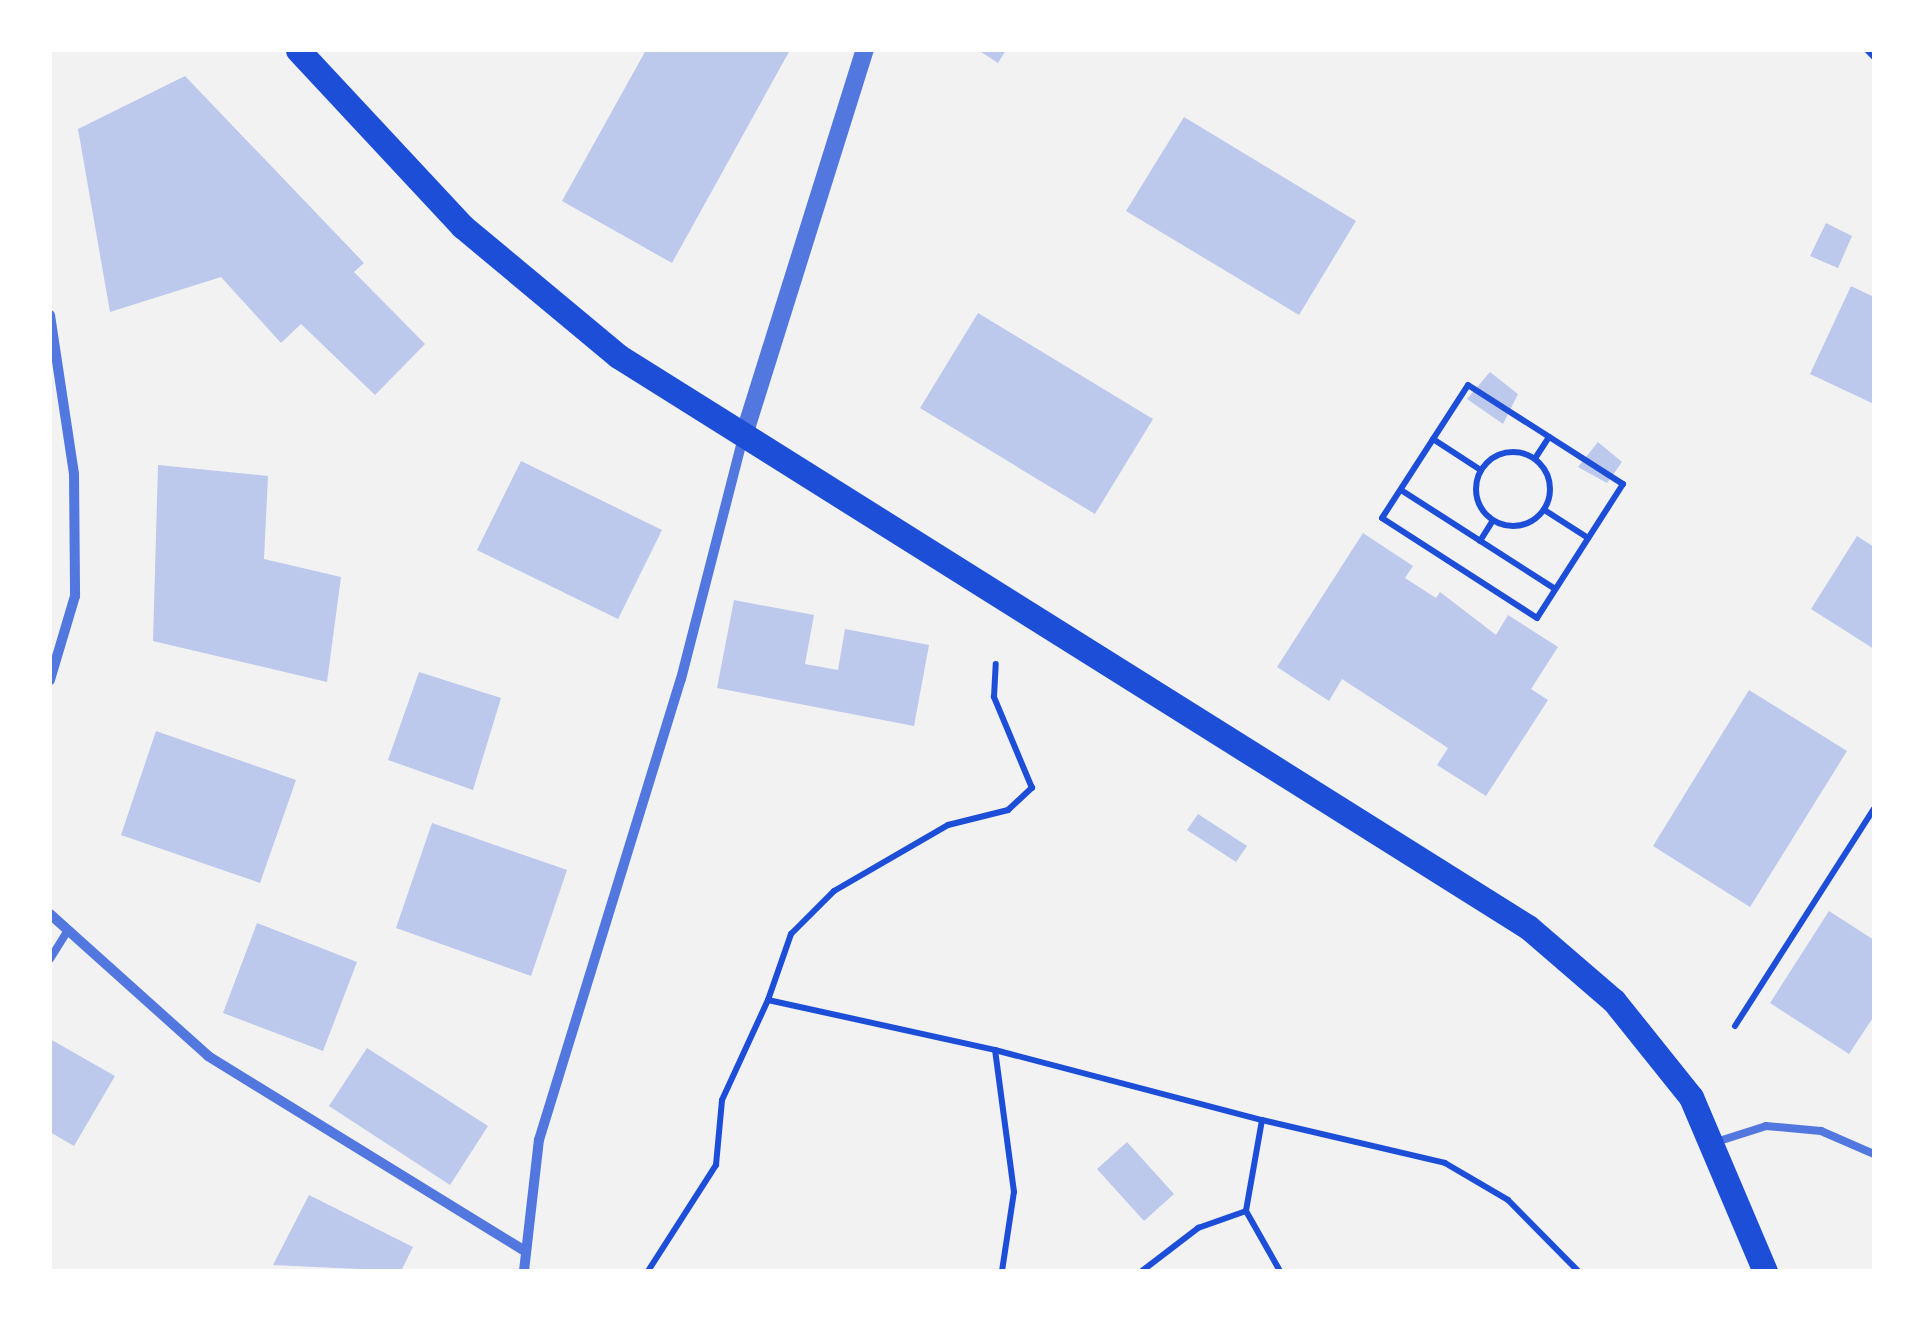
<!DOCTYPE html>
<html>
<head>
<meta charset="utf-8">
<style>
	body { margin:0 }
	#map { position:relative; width:1924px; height:1321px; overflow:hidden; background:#f2f2f2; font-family:"Open Sans",sans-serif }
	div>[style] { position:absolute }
	.building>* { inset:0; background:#bdc9ec }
	.path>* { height:6px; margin:-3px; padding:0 3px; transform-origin:3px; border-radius:3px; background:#1d4ed8 }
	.path>.ring { margin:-3px; padding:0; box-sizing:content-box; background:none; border:6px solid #1d4ed8; border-radius:50% }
	.service>* { height:8px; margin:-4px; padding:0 4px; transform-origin:4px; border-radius:4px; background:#5277de }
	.minor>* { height:10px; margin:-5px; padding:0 5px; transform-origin:5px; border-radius:5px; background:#5277de }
	.tertiary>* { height:18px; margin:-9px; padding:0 9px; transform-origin:9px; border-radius:9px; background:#5277de }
	.primary>* { height:25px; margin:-12.5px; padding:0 12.5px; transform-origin:12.5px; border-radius:12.5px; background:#1d4ed8 }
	span { translate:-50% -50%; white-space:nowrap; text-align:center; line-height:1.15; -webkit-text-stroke:8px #fff; paint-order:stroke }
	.frame { position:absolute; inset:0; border:52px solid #fff; pointer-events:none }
</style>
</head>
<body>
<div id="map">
	<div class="building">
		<div style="clip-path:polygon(646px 50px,790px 50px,672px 263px,562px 201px)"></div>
		<div style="clip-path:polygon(978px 50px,1006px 50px,998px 63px)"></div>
		<div style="clip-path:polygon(185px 76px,364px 263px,354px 272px,425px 344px,375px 395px,301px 324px,281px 343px,221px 277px,110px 312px,78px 129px)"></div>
		<div style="clip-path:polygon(1184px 117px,1356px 221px,1299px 315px,1126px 211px)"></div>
		<div style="clip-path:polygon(1826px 223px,1852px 236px,1838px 268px,1810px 256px)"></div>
		<div style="clip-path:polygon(1851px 286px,1874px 297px,1874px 404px,1810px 374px)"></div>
		<div style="clip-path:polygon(978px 313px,1153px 419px,1095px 514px,920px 408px)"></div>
		<div style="clip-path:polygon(1490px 372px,1518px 394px,1503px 424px,1467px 399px)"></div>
		<div style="clip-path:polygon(1598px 442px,1622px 462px,1607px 483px,1578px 467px)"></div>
		<div style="clip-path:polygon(521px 461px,662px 530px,618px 619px,477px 550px)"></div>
		<div style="clip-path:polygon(158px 465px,268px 476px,264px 559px,341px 577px,327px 682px,153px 641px)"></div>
		<div style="clip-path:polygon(1363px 533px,1413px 566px,1405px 578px,1436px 598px,1440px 592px,1496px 635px,1508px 615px,1558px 647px,1531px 689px,1548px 700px,1486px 796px,1437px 765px,1448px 748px,1342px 679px,1329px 701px,1277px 667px)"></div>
		<div style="clip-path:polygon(1857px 536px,1874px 547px,1874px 649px,1811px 609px)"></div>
		<div style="clip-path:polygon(734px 600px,814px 615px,805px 664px,838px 670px,845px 629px,929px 645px,914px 726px,717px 688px)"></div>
		<div style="clip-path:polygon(419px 672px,501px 698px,473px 790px,388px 760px)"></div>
		<div style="clip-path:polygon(1749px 690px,1847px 751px,1750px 907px,1653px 846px)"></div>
		<div style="clip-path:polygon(156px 731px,296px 780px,260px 883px,121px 835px)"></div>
		<div style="clip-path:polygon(1198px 814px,1247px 846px,1236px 862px,1187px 830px)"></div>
		<div style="clip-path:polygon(432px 823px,567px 870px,531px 976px,396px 928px)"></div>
		<div style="clip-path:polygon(1829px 911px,1874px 940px,1874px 1016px,1849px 1054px,1770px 1003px)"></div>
		<div style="clip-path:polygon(257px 923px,357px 962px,323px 1051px,223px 1013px)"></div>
		<div style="clip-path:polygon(50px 1039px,115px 1076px,74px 1146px,50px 1132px)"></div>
		<div style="clip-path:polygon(367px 1048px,488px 1126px,450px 1185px,329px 1106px)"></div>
		<div style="clip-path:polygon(1127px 1142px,1174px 1194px,1144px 1221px,1097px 1169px)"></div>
		<div style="clip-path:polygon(309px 1195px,413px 1247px,401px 1271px,273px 1265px)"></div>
	</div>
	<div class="path">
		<div style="left:1867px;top:50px;width:10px;rotate:45deg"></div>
		<div style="left:1468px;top:385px;width:184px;rotate:32.6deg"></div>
		<div style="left:1623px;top:484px;width:159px;rotate:122.7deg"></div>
		<div style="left:1537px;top:618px;width:184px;rotate:-147.2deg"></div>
		<div style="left:1382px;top:518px;width:158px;rotate:-57.1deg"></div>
		<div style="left:1433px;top:439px;width:55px;rotate:33.1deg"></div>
		<div class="ring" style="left:1476px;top:452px;width:68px;height:68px"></div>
		<div style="left:1536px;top:457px;width:24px;rotate:-57deg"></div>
		<div style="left:1401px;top:490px;width:183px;rotate:32.7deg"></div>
		<div style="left:1546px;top:511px;width:50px;rotate:32.7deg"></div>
		<div style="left:1480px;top:541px;width:22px;rotate:-58deg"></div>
		<div style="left:768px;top:1000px;width:70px;rotate:-70.8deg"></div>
		<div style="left:791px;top:934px;width:61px;rotate:-45deg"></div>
		<div style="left:834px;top:891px;width:132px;rotate:-30.1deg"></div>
		<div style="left:948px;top:825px;width:62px;rotate:-14deg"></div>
		<div style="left:1008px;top:810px;width:33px;rotate:-43deg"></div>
		<div style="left:1032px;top:788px;width:99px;rotate:-112.7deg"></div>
		<div style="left:994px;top:697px;width:33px;rotate:-87deg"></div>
		<div style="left:1735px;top:1026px;width:258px;rotate:-57.4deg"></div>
		<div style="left:1262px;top:1120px;width:188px;rotate:13.2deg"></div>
		<div style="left:1445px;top:1163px;width:73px;rotate:30.4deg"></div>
		<div style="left:1508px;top:1200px;width:100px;rotate:45.4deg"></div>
		<div style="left:648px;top:1271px;width:126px;rotate:-57.3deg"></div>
		<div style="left:716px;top:1165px;width:65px;rotate:-84.7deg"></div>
		<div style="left:722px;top:1100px;width:110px;rotate:-65.3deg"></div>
		<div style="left:768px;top:1000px;width:232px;rotate:12.4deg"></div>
		<div style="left:1002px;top:1271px;width:80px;rotate:-81.4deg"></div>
		<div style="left:1014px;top:1192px;width:143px;rotate:-97.6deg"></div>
		<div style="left:995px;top:1050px;width:276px;rotate:14.7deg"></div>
		<div style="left:1262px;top:1120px;width:92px;rotate:100deg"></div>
		<div style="left:1142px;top:1271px;width:71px;rotate:-37.5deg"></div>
		<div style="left:1198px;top:1228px;width:51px;rotate:-19.5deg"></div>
		<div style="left:1246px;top:1211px;width:69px;rotate:60.5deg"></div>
	</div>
	<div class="service">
		<div style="left:50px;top:959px;width:34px;rotate:-58deg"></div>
		<div style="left:1716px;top:1142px;width:52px;rotate:-17.7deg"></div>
		<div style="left:1766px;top:1126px;width:55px;rotate:5.2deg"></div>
		<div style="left:1821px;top:1131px;width:58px;rotate:23.5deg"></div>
	</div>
	<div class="minor">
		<div style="left:50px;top:315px;width:161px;rotate:81.4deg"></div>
		<div style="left:74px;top:474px;width:122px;rotate:89.5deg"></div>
		<div style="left:75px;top:596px;width:88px;rotate:106.6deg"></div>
		<div style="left:50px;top:914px;width:212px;rotate:41.9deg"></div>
		<div style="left:208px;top:1056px;width:370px;rotate:31.6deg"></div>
		<div style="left:524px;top:1271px;width:132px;rotate:-83.5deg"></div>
		<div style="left:539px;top:1140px;width:482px;rotate:-72.9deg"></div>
		<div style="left:681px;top:679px;width:250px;rotate:-75.6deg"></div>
	</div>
	<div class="tertiary">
		<div style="left:744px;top:435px;width:404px;rotate:-72.6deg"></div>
	</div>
	<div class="primary">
		<div style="left:298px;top:50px;width:241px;rotate:47deg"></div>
		<div style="left:462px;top:226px;width:203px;rotate:39.8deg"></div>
		<div style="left:618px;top:356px;width:1074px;rotate:32.11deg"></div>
		<div style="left:1528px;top:927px;width:113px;rotate:40.7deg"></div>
		<div style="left:1614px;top:1001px;width:123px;rotate:51.3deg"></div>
		<div style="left:1691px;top:1097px;width:189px;rotate:67deg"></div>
	</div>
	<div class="frame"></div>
</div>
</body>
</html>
